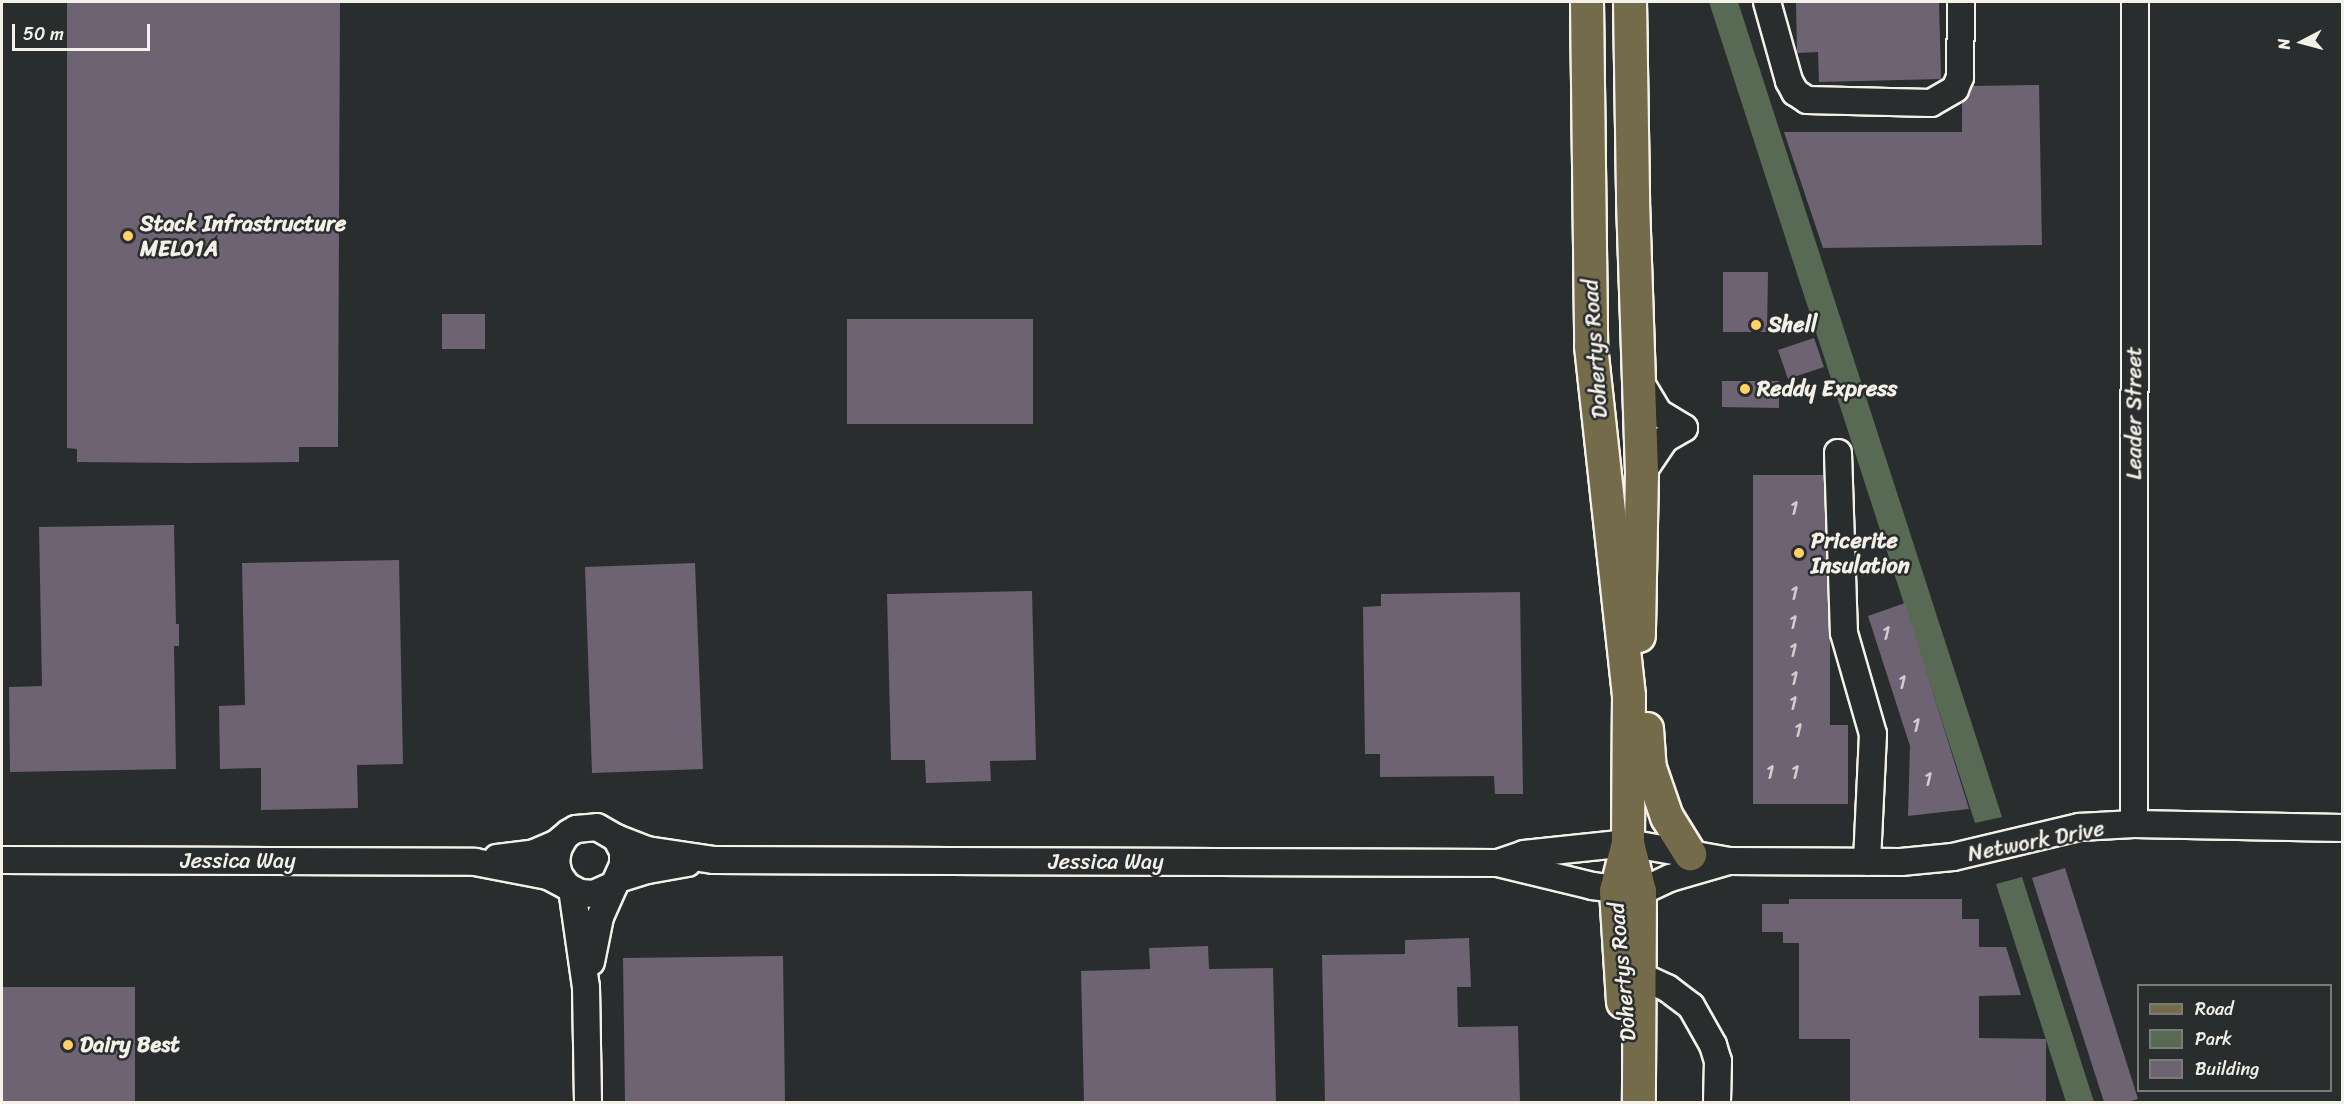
<!DOCTYPE html>
<html>
<head>
<meta charset="utf-8">
<style>
	body { margin:0 }
	#map { position:relative; width:2344px; height:1104px; overflow:hidden; background:#2a2d2e; font-family:Sriracha,sans-serif }
	div>[style] { position:absolute }
	.green>* { inset:0; background:#586a54 }
	.building>* { inset:0; background:#6d6373 }
	.roads { filter:drop-shadow(2px 0 #f4f1e8) drop-shadow(-2px 0 #f4f1e8) drop-shadow(0 2px #f4f1e8) drop-shadow(0 -2px #f4f1e8) }
	.minor>* { height:26px; margin:-13px; padding:0 13px; transform-origin:13px; border-radius:13px; background:#2a2d2e }
	.major>* { height:32px; margin:-16px; padding:0 16px; transform-origin:16px; border-radius:16px; background:#746b4b }
	.dots>* { width:16px; height:16px; translate:-50% -50%; box-sizing:border-box; border:3px solid #2a2d2e; border-radius:50% }
	span { translate:-50% -50%; white-space:nowrap; text-align:center; line-height:1.15; -webkit-text-stroke:5px #2a2d2e; paint-order:stroke }
	.number-label { font-size:20px; color:#d2cecb }
	.number-label span { -webkit-text-stroke-width:0 }
	.poi-label { font-size:22px; color:#f4f1e8; font-weight:700 }
	.left { translate:0 -50%; text-align:left }
	.street-label { font-size:22px; color:#f4f1e8 }
	.frame { position:absolute; inset:0; border:3px solid #f4f1e8; pointer-events:none }
	.legend { position:absolute; left:2137px; top:984px; width:195px; height:108px; box-sizing:border-box; background:#2a2d2e; border:2px solid #7b7b78; margin:0; padding:8px 10px; list-style:none; font-size:18px; color:#f4f1e8 }
	.legend li { display:flex; align-items:center; gap:12px; height:30px }
	.legend b { width:30px; border:2px solid #7b7b78 }
	.north { position:absolute; left:2272px; top:12px; width:60px; height:60px; -webkit-text-stroke:4px #2a2d2e; paint-order:stroke; rotate:264deg; font-size:16px; font-weight:700; line-height:24px; text-align:center; color:#f4f1e8 }
	.north::after { content:''; display:block; margin:auto; width:21px; height:27px; background:#f4f1e8; clip-path:polygon(50% 0,100% 100%,50% 72%,0 100%) }
	.scale { position:absolute; left:12px; top:24px; width:138px; height:27px; box-sizing:border-box; border:3px solid #f4f1e8; border-top:0; padding-left:8px; font-size:18px; line-height:21px; white-space:nowrap; color:#f4f1e8; -webkit-text-stroke:4px #2a2d2e; paint-order:stroke }
</style>
</head>
<body>
<div id="map">
	<div class="green">
		<div style="clip-path:polygon(1709px 2px,1738px 2px,2002px 817px,1975px 823px)"></div>
		<div style="clip-path:polygon(2022px 877px,2094px 1102px,2066px 1102px,1996px 884px)"></div>
	</div>
	<div class="building">
		<div style="clip-path:polygon(67px 2px,340px 2px,338px 447px,299px 447px,299px 462px,190px 463px,77px 462px,77px 449px,67px 448px)"></div>
		<div style="clip-path:polygon(1796px 2px,1939px 2px,1941px 79px,1819px 82px,1818px 52px,1797px 53px)"></div>
		<div style="clip-path:polygon(2039px 85px,2042px 245px,1823px 248px,1784px 132px,1962px 132px,1962px 102px,1973px 86px)"></div>
		<div style="clip-path:polygon(1723px 272px,1768px 272px,1767px 332px,1723px 332px)"></div>
		<div style="clip-path:polygon(442px 314px,485px 314px,485px 349px,442px 349px)"></div>
		<div style="clip-path:polygon(847px 319px,1033px 319px,1033px 424px,847px 424px)"></div>
		<div style="clip-path:polygon(1814px 338px,1824px 367px,1788px 379px,1778px 350px)"></div>
		<div style="clip-path:polygon(1722px 381px,1779px 381px,1779px 408px,1722px 407px)"></div>
		<div style="clip-path:polygon(1753px 475px,1824px 475px,1830px 638px,1830px 725px,1848px 725px,1848px 804px,1753px 804px)"></div>
		<div style="clip-path:polygon(174px 525px,176px 624px,179px 624px,179px 646px,174px 646px,176px 769px,10px 772px,9px 687px,42px 686px,39px 527px)"></div>
		<div style="clip-path:polygon(399px 560px,403px 764px,357px 765px,358px 808px,261px 810px,261px 768px,220px 769px,219px 706px,245px 705px,242px 563px)"></div>
		<div style="clip-path:polygon(695px 563px,703px 769px,592px 773px,585px 567px)"></div>
		<div style="clip-path:polygon(1032px 591px,1036px 760px,990px 761px,991px 781px,926px 783px,925px 760px,891px 760px,887px 594px)"></div>
		<div style="clip-path:polygon(1520px 592px,1523px 794px,1495px 794px,1494px 776px,1380px 777px,1380px 754px,1365px 754px,1363px 607px,1381px 606px,1381px 594px)"></div>
		<div style="clip-path:polygon(1905px 603px,1969px 809px,1908px 816px,1910px 746px,1868px 616px)"></div>
		<div style="clip-path:polygon(2065px 868px,2138px 1099px,2128px 1102px,2104px 1102px,2032px 878px)"></div>
		<div style="clip-path:polygon(1789px 899px,1962px 899px,1962px 919px,1979px 919px,1979px 947px,2006px 947px,2021px 995px,1979px 996px,1979px 1038px,2046px 1039px,2046px 1102px,1850px 1102px,1850px 1039px,1799px 1039px,1799px 943px,1783px 943px,1783px 932px,1762px 932px,1762px 904px,1789px 904px)"></div>
		<div style="clip-path:polygon(1469px 938px,1471px 987px,1457px 987px,1458px 1027px,1518px 1026px,1520px 1102px,1325px 1102px,1322px 955px,1405px 954px,1405px 940px)"></div>
		<div style="clip-path:polygon(1208px 946px,1209px 969px,1273px 968px,1276px 1102px,1084px 1102px,1081px 971px,1150px 969px,1149px 948px)"></div>
		<div style="clip-path:polygon(783px 956px,785px 1102px,625px 1102px,623px 958px)"></div>
		<div style="clip-path:polygon(2px 987px,135px 987px,135px 1102px,2px 1102px)"></div>
	</div>
	<div class="roads">
		<div class="minor">
			<div style="left:1767px;top:2px;width:82px;rotate:74.4deg"></div>
			<div style="left:1789px;top:81px;width:13px;rotate:61deg"></div>
			<div style="left:1795px;top:92px;width:14px;rotate:34deg"></div>
			<div style="left:1807px;top:100px;width:124px;rotate:1.4deg"></div>
			<div style="left:1931px;top:103px;width:28px;rotate:-30deg"></div>
			<div style="left:1955px;top:89px;width:13px;rotate:-67deg"></div>
			<div style="left:1960px;top:77px;width:75px;rotate:-89.2deg"></div>
			<div style="left:1639px;top:380px;width:39px;rotate:59deg"></div>
			<div style="left:1659px;top:413px;width:29px;rotate:31deg"></div>
			<div style="left:1838px;top:453px;width:180px;rotate:88.1deg"></div>
			<div style="left:1844px;top:633px;width:105px;rotate:74deg"></div>
			<div style="left:1873px;top:734px;width:128px;rotate:92.7deg"></div>
			<div style="left:1642px;top:473px;width:41px;rotate:-55.9deg"></div>
			<div style="left:1665px;top:439px;width:22px;rotate:-30deg"></div>
			<div style="left:2134px;top:824px;width:822px;rotate:-89.93deg"></div>
			<div style="left:616px;top:838px;width:33px;rotate:21deg"></div>
			<div style="left:647px;top:850px;width:68px;rotate:8.5deg"></div>
			<div style="left:714px;top:860px;width:784px;rotate:0.22deg"></div>
			<div style="left:1498px;top:863px;width:97px;rotate:13.7deg"></div>
			<div style="left:1592px;top:886px;width:48px;rotate:7.1deg"></div>
			<div style="left:1640px;top:892px;width:33px;rotate:-25deg"></div>
			<div style="left:1670px;top:878px;width:61px;rotate:-16.1deg"></div>
			<div style="left:497px;top:858px;width:35px;rotate:-7deg"></div>
			<div style="left:532px;top:854px;width:26px;rotate:-23deg"></div>
			<div style="left:556px;top:844px;width:17px;rotate:-40deg"></div>
			<div style="left:569px;top:833px;width:8px;rotate:-30deg"></div>
			<div style="left:576px;top:829px;width:21px;rotate:-5deg"></div>
			<div style="left:597px;top:827px;width:22px;rotate:30deg"></div>
			<div style="left:616px;top:838px;width:15px;rotate:62deg"></div>
			<div style="left:623px;top:851px;width:14px;rotate:90deg"></div>
			<div style="left:623px;top:865px;width:22px;rotate:114deg"></div>
			<div style="left:614px;top:885px;width:22px;rotate:156deg"></div>
			<div style="left:594px;top:894px;width:14px;rotate:-176deg"></div>
			<div style="left:580px;top:893px;width:15px;rotate:-152deg"></div>
			<div style="left:567px;top:886px;width:14px;rotate:-126deg"></div>
			<div style="left:559px;top:875px;width:13px;rotate:-103deg"></div>
			<div style="left:556px;top:862px;width:13px;rotate:-81deg"></div>
			<div style="left:558px;top:849px;width:13px;rotate:-61deg"></div>
			<div style="left:2px;top:860px;width:473px;rotate:0.2deg"></div>
			<div style="left:475px;top:862px;width:74px;rotate:10.9deg"></div>
			<div style="left:548px;top:876px;width:21px;rotate:28deg"></div>
			<div style="left:1501px;top:862px;width:24px;rotate:-19deg"></div>
			<div style="left:1524px;top:854px;width:105px;rotate:-6deg"></div>
			<div style="left:1628px;top:843px;width:103px;rotate:10.1deg"></div>
			<div style="left:1729px;top:861px;width:172px;rotate:0.3deg"></div>
			<div style="left:1901px;top:862px;width:52px;rotate:-5.5deg"></div>
			<div style="left:1953px;top:857px;width:130px;rotate:-13.4deg"></div>
			<div style="left:2079px;top:827px;width:55px;rotate:-3.1deg"></div>
			<div style="left:2134px;top:824px;width:208px;rotate:1.1deg"></div>
			<div style="left:618px;top:879px;width:31px;rotate:-17deg"></div>
			<div style="left:648px;top:870px;width:40px;rotate:-10deg"></div>
			<div style="left:572px;top:889px;width:99px;rotate:81.9deg"></div>
			<div style="left:586px;top:987px;width:115px;rotate:89deg"></div>
			<div style="left:591px;top:962px;width:46px;rotate:-78.7deg"></div>
			<div style="left:600px;top:917px;width:35px;rotate:-66deg"></div>
			<div style="left:1641px;top:976px;width:29px;rotate:25deg"></div>
			<div style="left:1667px;top:988px;width:30px;rotate:37deg"></div>
			<div style="left:1691px;top:1006px;width:45px;rotate:60.6deg"></div>
			<div style="left:1713px;top:1045px;width:17px;rotate:73deg"></div>
			<div style="left:1718px;top:1061px;width:41px;rotate:91.4deg"></div>
		</div>
		<div class="major">
			<div style="left:1587px;top:2px;width:344px;rotate:89.3deg"></div>
			<div style="left:1591px;top:346px;width:352px;rotate:83.8deg"></div>
			<div style="left:1629px;top:696px;width:147px;rotate:90.4deg"></div>
			<div style="left:1628px;top:843px;width:50px;rotate:76.2deg"></div>
			<div style="left:1640px;top:892px;width:210px;rotate:90.3deg"></div>
			<div style="left:1630px;top:2px;width:199px;rotate:89.1deg"></div>
			<div style="left:1633px;top:201px;width:272px;rotate:88.1deg"></div>
			<div style="left:1642px;top:473px;width:163px;rotate:91.1deg"></div>
			<div style="left:1647px;top:729px;width:39px;rotate:86deg"></div>
			<div style="left:1650px;top:768px;width:52px;rotate:70.9deg"></div>
			<div style="left:1667px;top:817px;width:44px;rotate:58.1deg"></div>
			<div style="left:1623px;top:1002px;width:111px;rotate:-93.6deg"></div>
			<div style="left:1616px;top:891px;width:45px;rotate:-76deg"></div>
		</div>
	</div>
	<div class="dots">
		<div style="left:128px;top:236px;background:#ffd166"></div>
		<div style="left:1756px;top:325px;background:#ffd166"></div>
		<div style="left:1745px;top:389px;background:#ffd166"></div>
		<div style="left:1799px;top:553px;background:#ffd166"></div>
		<div style="left:68px;top:1045px;background:#ffd166"></div>
	</div>
	<div class="number-label">
		<span style="left:1794px;top:508px">1</span>
		<span style="left:1794px;top:593px">1</span>
		<span style="left:1793px;top:622px">1</span>
		<span style="left:1886px;top:633px">1</span>
		<span style="left:1793px;top:650px">1</span>
		<span style="left:1794px;top:678px">1</span>
		<span style="left:1902px;top:682px">1</span>
		<span style="left:1793px;top:703px">1</span>
		<span style="left:1916px;top:725px">1</span>
		<span style="left:1798px;top:730px">1</span>
		<span style="left:1770px;top:772px">1</span>
		<span style="left:1795px;top:772px">1</span>
		<span style="left:1928px;top:779px">1</span>
	</div>
	<div class="poi-label">
		<span class="left" style="left:140px;top:236px">Stack Infrastructure<br>MEL01A</span>
		<span class="left" style="left:1768px;top:325px">Shell</span>
		<span class="left" style="left:1757px;top:389px">Reddy Express</span>
		<span class="left" style="left:1811px;top:553px">Pricerite<br>Insulation</span>
		<span class="left" style="left:80px;top:1045px">Dairy Best</span>
	</div>
	<div class="street-label">
		<span style="left:1595px;top:349px;rotate:-94deg">Dohertys Road</span>
		<span style="left:2134px;top:413px;rotate:-90deg">Leader Street</span>
		<span style="left:2036px;top:841px;rotate:-11deg">Network Drive</span>
		<span style="left:238px;top:861px">Jessica Way</span>
		<span style="left:1106px;top:862px">Jessica Way</span>
		<span style="left:1622px;top:972px;rotate:-95deg">Dohertys Road</span>
	</div>
	<div class="frame"></div>
	<ul class="legend">
	<li><b style="height:8px;background:#746b4b"></b>Road</li>
	<li><b style="height:16px;background:#586a54"></b>Park</li>
	<li><b style="height:16px;background:#6d6373"></b>Building</li>
	</ul>
	<div class="north">N</div>
	<div class="scale">50 m</div>
</div>
</body>
</html>
